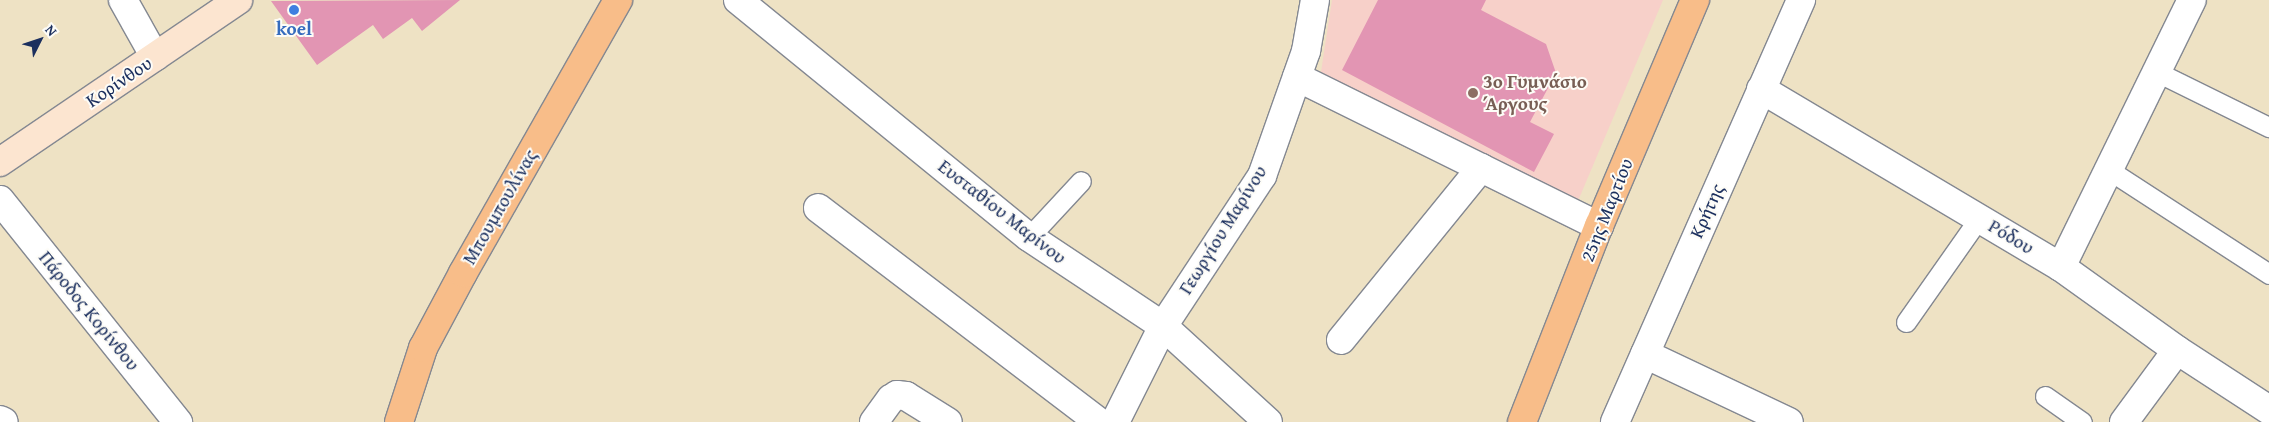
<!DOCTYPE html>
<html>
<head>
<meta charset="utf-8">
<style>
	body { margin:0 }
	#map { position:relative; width:2269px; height:422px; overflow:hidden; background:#eee2c4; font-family:"Gentium Book Plus",serif }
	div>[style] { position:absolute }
	.built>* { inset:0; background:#f7d0c9 }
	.building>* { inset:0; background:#e295b3 }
	.roads { filter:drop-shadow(1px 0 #848891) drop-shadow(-1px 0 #848891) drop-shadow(0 1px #848891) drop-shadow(0 -1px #848891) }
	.lane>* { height:19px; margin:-9.5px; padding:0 9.5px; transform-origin:9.5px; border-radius:9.5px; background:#fff }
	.street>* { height:28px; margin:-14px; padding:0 14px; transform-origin:14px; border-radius:14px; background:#fff }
	.secondary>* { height:28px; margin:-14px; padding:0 14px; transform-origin:14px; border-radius:14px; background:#fce5d0 }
	.primary>* { height:28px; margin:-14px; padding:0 14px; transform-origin:14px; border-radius:14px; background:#f8bd89 }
	.dots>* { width:14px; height:14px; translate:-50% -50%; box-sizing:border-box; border:2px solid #fdfcf7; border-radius:50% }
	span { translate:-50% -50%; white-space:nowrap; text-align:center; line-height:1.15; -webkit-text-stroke:4px #fdfcf7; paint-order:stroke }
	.shop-label { font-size:19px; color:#366cbe; font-weight:700 }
	.street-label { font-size:19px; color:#1b2f5e }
	.education-label { font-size:19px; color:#785e54; font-weight:700 }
	.left { translate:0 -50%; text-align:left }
	.north { position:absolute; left:15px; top:15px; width:50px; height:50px; -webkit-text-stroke:4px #fdfcf7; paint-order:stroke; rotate:49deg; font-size:14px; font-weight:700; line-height:20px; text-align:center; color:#1b2f5e }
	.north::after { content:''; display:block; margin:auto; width:18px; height:22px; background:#1b2f5e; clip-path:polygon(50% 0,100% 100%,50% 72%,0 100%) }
</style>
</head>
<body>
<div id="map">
	<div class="built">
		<div style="clip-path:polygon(1332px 0,1663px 0,1575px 208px,1321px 72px)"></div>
	</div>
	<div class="building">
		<div style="clip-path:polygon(460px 0,422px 31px,412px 18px,383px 39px,373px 25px,317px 65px,271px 1px)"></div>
		<div style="clip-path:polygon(1378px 0,1486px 0,1481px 10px,1546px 44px,1556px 73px,1530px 122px,1554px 134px,1534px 172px,1342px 70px)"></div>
	</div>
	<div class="roads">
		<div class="lane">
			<div style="left:2157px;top:72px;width:125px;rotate:26.2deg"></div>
			<div style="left:2109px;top:170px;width:191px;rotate:33deg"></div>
			<div style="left:1029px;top:237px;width:76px;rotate:-47.1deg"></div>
			<div style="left:1906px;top:322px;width:127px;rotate:-54.9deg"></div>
			<div style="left:2045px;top:396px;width:45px;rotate:35.1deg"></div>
		</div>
		<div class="street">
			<div style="left:123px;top:0;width:65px;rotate:60.7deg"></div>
			<div style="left:738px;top:0;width:375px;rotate:39.2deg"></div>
			<div style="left:1029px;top:237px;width:161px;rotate:33.6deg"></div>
			<div style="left:1163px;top:326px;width:142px;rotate:42.4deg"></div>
			<div style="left:1297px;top:77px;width:337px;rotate:26.3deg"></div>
			<div style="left:1761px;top:89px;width:349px;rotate:30.7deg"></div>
			<div style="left:2061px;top:267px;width:143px;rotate:35.6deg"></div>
			<div style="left:2177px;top:350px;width:110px;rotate:33.1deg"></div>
			<div style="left:0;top:200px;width:285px;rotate:51.3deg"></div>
			<div style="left:818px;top:208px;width:353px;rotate:37.3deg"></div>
			<div style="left:2061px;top:267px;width:297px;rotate:-63.9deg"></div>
			<div style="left:1341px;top:340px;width:222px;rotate:-50.9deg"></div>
			<div style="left:1645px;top:354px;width:159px;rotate:25.3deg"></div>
			<div style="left:0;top:420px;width:4px;rotate:27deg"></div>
			<div style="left:874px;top:422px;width:29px;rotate:-54deg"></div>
			<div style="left:891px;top:399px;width:7px;rotate:-34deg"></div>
			<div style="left:897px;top:395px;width:9px;rotate:6deg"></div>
			<div style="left:906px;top:396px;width:49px;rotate:31.8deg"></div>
			<div style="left:1115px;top:422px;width:107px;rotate:-63.4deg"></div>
			<div style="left:1163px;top:326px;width:180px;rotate:-56.6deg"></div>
			<div style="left:1262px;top:176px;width:133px;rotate:-70.6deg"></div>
			<div style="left:1306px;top:51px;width:52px;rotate:-80deg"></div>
			<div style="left:1615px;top:422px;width:461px;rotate:-66.2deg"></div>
			<div style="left:2124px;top:422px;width:89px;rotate:-53.6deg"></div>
		</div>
		<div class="secondary">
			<div style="left:0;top:162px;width:288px;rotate:-34.2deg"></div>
		</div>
		<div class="primary">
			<div style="left:399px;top:422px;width:78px;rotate:-72deg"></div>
			<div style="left:423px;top:348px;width:85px;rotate:-61.9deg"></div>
			<div style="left:463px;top:273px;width:314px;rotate:-60.4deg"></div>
			<div style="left:1522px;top:422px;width:211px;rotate:-68.6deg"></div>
			<div style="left:1599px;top:226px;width:246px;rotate:-67deg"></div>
		</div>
	</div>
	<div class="dots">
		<div style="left:294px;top:10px;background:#3f7fe0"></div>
		<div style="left:1473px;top:93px;background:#8d6e63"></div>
	</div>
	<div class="shop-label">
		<span style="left:294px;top:29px">koel</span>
	</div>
	<div class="street-label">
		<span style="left:119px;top:82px;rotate:-34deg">Κορίνθου</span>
		<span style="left:500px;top:207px;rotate:-60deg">Μπουμπουλίνας</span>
		<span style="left:1607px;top:210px;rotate:-68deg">25ης Μαρτίου</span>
		<span style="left:1707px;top:211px;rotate:-66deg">Κρήτης</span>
		<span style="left:1002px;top:212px;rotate:38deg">Ευσταθίου Μαρίνου</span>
		<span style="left:1223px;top:230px;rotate:-58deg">Γεωργίου Μαρίνου</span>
		<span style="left:2011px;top:237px;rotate:31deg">Ρόδου</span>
		<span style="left:89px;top:311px;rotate:51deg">Πάροδος Κορίνθου</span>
	</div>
	<div class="education-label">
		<span class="left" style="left:1483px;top:93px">3ο Γυμνάσιο<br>Άργους</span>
	</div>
	<div class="north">N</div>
</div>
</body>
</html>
